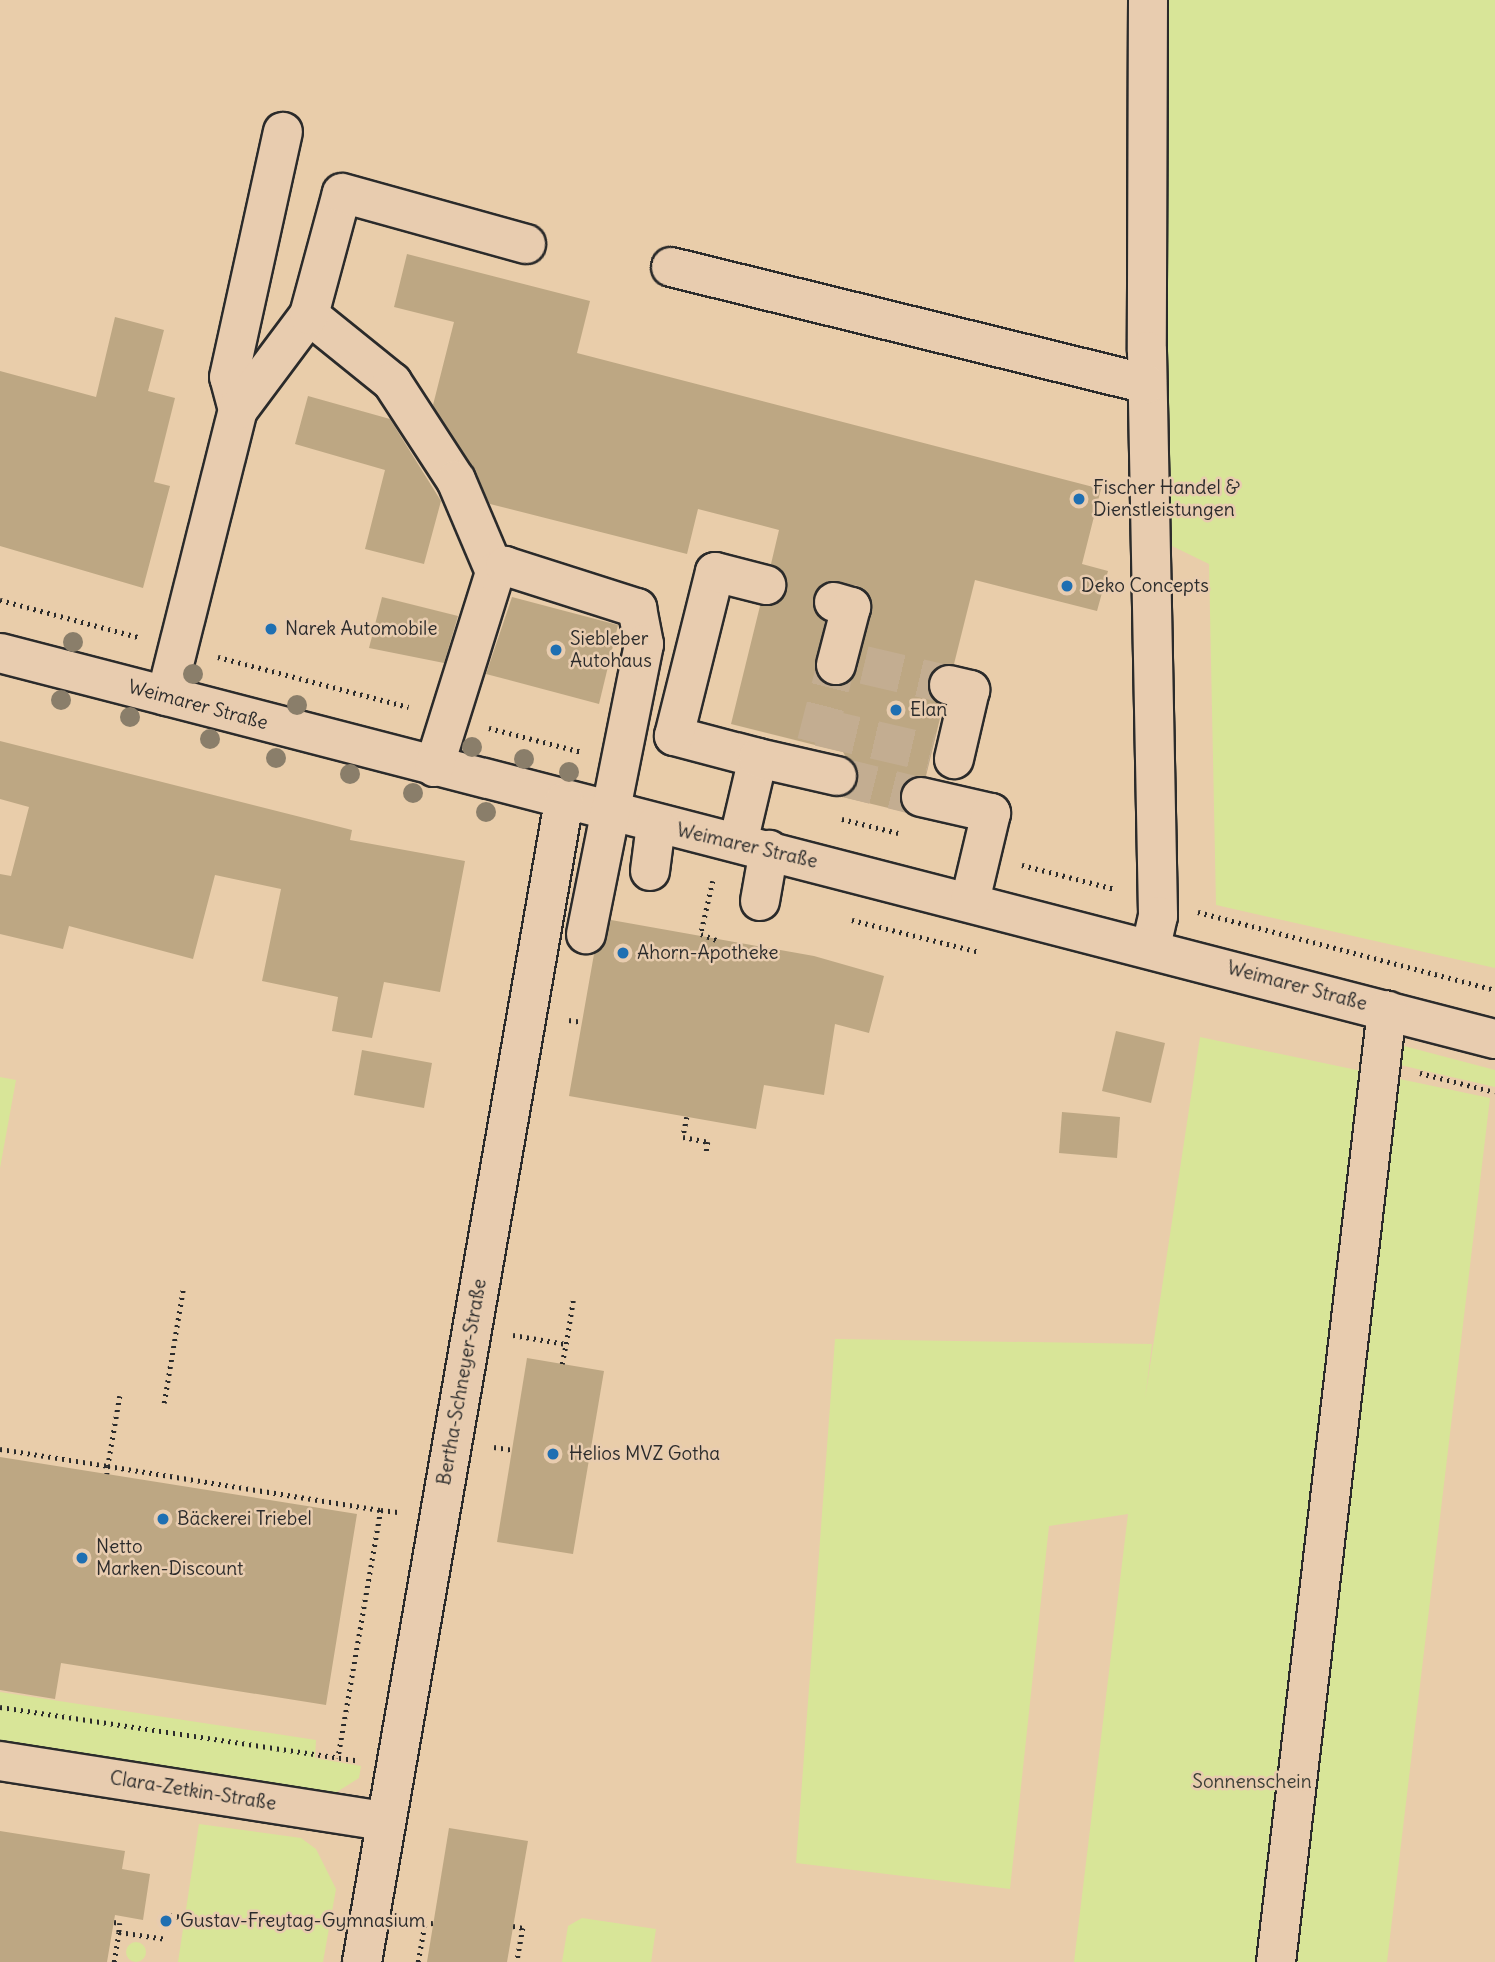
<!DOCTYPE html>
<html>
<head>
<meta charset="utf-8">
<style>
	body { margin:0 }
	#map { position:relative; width:1495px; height:1962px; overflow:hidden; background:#e9cdaa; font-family:Delius,sans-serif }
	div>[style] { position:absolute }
	.green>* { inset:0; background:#d8e598 }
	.round { border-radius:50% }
	.building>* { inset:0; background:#bda783 }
	.minor-tunnel>* { height:38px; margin-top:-19px; transform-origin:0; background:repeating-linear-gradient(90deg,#c3ad91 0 38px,transparent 0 57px) }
	.path>* { height:4.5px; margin-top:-2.25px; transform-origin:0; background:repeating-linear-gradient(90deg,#2b2b2b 0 2px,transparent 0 7px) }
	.roads { filter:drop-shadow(2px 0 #2b2b2b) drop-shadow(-2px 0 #2b2b2b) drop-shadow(0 2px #2b2b2b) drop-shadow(0 -2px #2b2b2b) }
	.minor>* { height:38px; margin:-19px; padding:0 19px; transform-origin:19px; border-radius:19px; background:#e8ccaf }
	.trees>* { width:20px; height:20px; margin:-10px; border-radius:50%; background:#8a7e6a }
	.dots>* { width:19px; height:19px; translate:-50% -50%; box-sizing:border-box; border:4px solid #e8ccaf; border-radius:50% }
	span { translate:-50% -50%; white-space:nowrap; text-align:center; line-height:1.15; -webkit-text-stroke:5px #e8ccaf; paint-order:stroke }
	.poi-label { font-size:19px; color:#2b2b2b }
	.left { translate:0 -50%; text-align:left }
	.street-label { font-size:19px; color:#2b2b2b }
	.park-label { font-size:19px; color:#3c3e36 }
</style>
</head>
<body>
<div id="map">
	<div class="green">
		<div style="clip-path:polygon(1161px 0,1495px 0,1495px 968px,1216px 905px,1209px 564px,1170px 545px)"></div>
		<div style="clip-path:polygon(1200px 1037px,1490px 1098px,1387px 1962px,1074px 1962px,1128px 1514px,1049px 1526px,1010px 1889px,796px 1863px,835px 1339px,1152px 1344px,1145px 1399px)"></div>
		<div style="clip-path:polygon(1404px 1046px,1495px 1070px,1495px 1087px,1400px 1065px,1395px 1047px)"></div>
		<div style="clip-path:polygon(0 1077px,16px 1080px,0 1168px)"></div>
		<div style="clip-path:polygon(0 1692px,316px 1740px,315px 1758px,361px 1766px,359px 1778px,332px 1795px,0 1743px)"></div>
		<div style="clip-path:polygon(199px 1824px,301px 1838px,316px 1849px,336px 1889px,323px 1962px,178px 1962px)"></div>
		<div style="clip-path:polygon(582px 1918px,656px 1929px,651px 1962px,562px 1962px,568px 1926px)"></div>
		<div class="round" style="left:126px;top:1942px;width:20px;height:20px"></div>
	</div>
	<div class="building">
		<div style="clip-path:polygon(evenodd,407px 254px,590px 301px,577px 353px,1101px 489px,1082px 564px,1108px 571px,1097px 611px,975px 580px,954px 664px,942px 664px,928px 679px,928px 692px,943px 706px,926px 776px,914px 776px,900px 791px,905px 812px,843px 797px,858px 780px,843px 752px,731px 724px,760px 606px,781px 601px,787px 590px,782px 570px,771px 564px,779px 530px,698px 509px,687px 554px,490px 504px,433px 405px,454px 322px,394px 307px,407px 254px,828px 581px,858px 586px,872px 602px,857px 670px,841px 686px,821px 681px,815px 670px,825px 621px,813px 597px,828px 581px)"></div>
		<div style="clip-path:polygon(115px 317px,164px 330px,148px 391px,175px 398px,154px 482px,170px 486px,143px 588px,0 546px,0 371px,96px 397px)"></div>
		<div style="clip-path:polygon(308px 396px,390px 419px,441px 501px,424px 564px,365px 549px,385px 470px,295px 444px)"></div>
		<div style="clip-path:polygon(382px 597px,458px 616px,444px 663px,369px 648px)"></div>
		<div style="clip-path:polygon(512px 597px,618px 625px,599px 704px,486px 674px)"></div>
		<div style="clip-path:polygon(0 741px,352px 830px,350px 840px,465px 861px,440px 992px,384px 982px,372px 1038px,332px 1031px,338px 997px,262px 981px,281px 889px,215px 875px,193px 959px,69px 926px,63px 949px,0 934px,0 874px,11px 876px,29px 807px,0 799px)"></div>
		<div style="clip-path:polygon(611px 920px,814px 956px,884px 976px,869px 1033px,835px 1024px,824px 1095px,764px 1085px,756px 1129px,569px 1096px,594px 954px,603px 948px)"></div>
		<div style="clip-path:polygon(1116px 1031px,1165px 1043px,1151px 1103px,1102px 1091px)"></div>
		<div style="clip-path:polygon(362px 1050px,432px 1063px,424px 1108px,354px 1095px)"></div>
		<div style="clip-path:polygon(1062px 1112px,1120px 1117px,1117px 1158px,1059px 1153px)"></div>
		<div style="clip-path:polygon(527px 1358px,604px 1371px,573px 1554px,497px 1542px)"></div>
		<div style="clip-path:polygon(0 1457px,357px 1514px,326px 1705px,61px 1663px,55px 1699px,0 1690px)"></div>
		<div style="clip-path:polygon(449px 1828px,528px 1841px,507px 1962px,427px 1962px)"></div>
		<div style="clip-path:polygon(0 1831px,125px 1851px,122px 1869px,150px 1874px,143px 1920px,115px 1915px,107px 1962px,0 1962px)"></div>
	</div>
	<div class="minor-tunnel">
		<div style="left:864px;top:665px;width:87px;rotate:13.2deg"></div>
		<div style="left:819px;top:727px;width:115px;rotate:13.1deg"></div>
		<div style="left:816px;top:743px;width:81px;rotate:-75.6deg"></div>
		<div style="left:837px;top:776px;width:87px;rotate:14deg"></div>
	</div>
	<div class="path">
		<div style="left:0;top:600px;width:143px;rotate:15deg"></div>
		<div style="left:218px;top:657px;width:197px;rotate:14.7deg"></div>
		<div style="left:489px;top:728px;width:96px;rotate:14.5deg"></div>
		<div style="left:842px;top:819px;width:58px;rotate:14deg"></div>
		<div style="left:1022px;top:865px;width:96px;rotate:14.5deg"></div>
		<div style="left:713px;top:881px;width:54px;rotate:102.8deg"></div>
		<div style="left:701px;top:934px;width:17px;rotate:21deg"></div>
		<div style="left:1198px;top:912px;width:307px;rotate:14.7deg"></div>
		<div style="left:852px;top:920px;width:131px;rotate:14.1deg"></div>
		<div style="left:569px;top:1020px;width:13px;rotate:9deg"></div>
		<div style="left:1420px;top:1073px;width:77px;rotate:14.2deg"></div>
		<div style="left:687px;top:1117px;width:20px;rotate:101deg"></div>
		<div style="left:683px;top:1137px;width:25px;rotate:11deg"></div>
		<div style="left:708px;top:1142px;width:12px;rotate:99deg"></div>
		<div style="left:513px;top:1335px;width:54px;rotate:9.6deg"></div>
		<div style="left:566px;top:1344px;width:44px;rotate:-80.8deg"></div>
		<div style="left:562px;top:1364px;width:20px;rotate:-79deg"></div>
		<div style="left:120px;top:1396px;width:71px;rotate:99.7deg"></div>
		<div style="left:108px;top:1466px;width:277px;rotate:9.2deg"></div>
		<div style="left:381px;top:1510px;width:252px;rotate:99.8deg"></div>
		<div style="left:164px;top:1403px;width:116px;rotate:-80.5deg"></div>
		<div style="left:494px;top:1447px;width:18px;rotate:9deg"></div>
		<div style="left:0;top:1449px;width:109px;rotate:8.9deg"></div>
		<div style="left:108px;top:1466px;width:8px;rotate:97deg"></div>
		<div style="left:381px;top:1510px;width:17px;rotate:7deg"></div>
		<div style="left:0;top:1707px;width:360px;rotate:8.5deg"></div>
		<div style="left:170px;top:1915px;width:45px;rotate:10.3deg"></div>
		<div style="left:114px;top:1922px;width:6px;rotate:9deg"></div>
		<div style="left:120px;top:1923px;width:9px;rotate:96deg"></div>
		<div style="left:410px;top:1925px;width:23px;rotate:-5deg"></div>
		<div style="left:513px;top:1926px;width:10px;rotate:11deg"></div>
		<div style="left:523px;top:1928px;width:35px;rotate:100deg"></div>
		<div style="left:114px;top:1962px;width:30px;rotate:-81deg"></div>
		<div style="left:119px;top:1932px;width:48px;rotate:8.5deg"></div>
		<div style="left:418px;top:1962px;width:40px;rotate:-80deg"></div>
	</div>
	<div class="roads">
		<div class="minor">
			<div style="left:1148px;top:0;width:351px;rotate:90.2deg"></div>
			<div style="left:1147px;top:351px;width:565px;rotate:88.88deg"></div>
			<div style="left:1158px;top:916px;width:32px;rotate:103deg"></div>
			<div style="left:671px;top:267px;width:490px;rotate:13.8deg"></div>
			<div style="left:309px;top:315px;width:107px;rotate:38.9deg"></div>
			<div style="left:392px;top:382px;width:117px;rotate:56.9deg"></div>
			<div style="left:456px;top:480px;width:100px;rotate:67deg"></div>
			<div style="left:238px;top:410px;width:34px;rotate:-105deg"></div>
			<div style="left:229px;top:377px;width:251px;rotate:-77.6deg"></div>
			<div style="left:834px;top:602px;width:18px;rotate:16deg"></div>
			<div style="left:851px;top:607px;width:60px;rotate:104.5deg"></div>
			<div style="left:0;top:653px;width:1544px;rotate:14.48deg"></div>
			<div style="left:949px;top:685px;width:22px;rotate:13deg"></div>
			<div style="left:970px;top:690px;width:71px;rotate:103.1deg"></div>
			<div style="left:166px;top:696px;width:295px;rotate:-75.9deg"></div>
			<div style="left:238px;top:410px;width:119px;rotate:-53.2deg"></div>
			<div style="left:309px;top:315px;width:126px;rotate:-74.9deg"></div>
			<div style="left:342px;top:193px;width:191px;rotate:15.5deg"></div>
			<div style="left:758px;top:758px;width:87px;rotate:-165.3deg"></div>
			<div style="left:674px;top:736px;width:169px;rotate:-76deg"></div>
			<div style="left:715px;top:572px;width:53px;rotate:14.3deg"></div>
			<div style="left:434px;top:767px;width:204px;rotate:-72.6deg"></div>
			<div style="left:495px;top:572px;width:12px;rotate:-31deg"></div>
			<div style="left:505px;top:566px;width:139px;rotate:17.7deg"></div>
			<div style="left:637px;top:608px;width:37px;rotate:79deg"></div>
			<div style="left:644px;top:644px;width:296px;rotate:101.3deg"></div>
			<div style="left:921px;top:797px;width:72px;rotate:12.9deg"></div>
			<div style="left:991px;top:813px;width:90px;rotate:103.4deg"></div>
			<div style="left:738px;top:843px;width:87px;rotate:-76.8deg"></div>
			<div style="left:758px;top:758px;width:81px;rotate:12.8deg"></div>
			<div style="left:650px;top:871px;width:46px;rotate:-82.6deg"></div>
			<div style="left:760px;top:901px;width:52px;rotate:-80deg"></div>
			<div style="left:0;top:1761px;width:390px;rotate:8.9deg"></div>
			<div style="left:362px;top:1962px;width:1178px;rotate:-80.13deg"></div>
			<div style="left:1276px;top:1962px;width:958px;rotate:-83.35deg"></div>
		</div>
	</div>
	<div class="trees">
		<div style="left:73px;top:642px"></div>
		<div style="left:193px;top:674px"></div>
		<div style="left:61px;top:700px"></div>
		<div style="left:297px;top:705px"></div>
		<div style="left:130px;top:717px"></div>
		<div style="left:210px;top:739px"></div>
		<div style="left:472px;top:747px"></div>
		<div style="left:276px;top:758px"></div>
		<div style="left:524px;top:759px"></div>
		<div style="left:569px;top:772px"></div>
		<div style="left:350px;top:774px"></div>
		<div style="left:413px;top:793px"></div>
		<div style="left:486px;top:812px"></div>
	</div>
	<div class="dots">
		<div style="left:1079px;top:499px;background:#1f6fb2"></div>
		<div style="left:1067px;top:586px;background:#1f6fb2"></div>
		<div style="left:271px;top:629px;background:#1f6fb2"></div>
		<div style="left:556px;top:650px;background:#1f6fb2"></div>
		<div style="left:896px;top:710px;background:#1f6fb2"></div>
		<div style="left:623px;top:953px;background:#1f6fb2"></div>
		<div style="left:553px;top:1454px;background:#1f6fb2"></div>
		<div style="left:163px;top:1519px;background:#1f6fb2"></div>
		<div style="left:82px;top:1558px;background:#1f6fb2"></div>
		<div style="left:166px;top:1921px;background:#1f6fb2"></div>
	</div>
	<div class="poi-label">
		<span class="left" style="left:1093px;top:499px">Fischer Handel &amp;<br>Dienstleistungen</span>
		<span class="left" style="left:1081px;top:586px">Deko Concepts</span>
		<span class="left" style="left:285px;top:629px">Narek Automobile</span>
		<span class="left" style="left:570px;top:650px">Siebleber<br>Autohaus</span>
		<span class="left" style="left:910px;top:710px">Elan</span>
		<span class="left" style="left:637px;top:953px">Ahorn-Apotheke</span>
		<span class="left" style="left:569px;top:1454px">Helios MVZ Gotha</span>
		<span class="left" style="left:177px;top:1519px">Bäckerei Triebel</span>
		<span class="left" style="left:96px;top:1558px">Netto<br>Marken-Discount</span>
		<span class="left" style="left:180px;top:1921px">Gustav-Freytag-Gymnasium</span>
	</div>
	<div class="street-label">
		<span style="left:198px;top:705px;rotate:15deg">Weimarer Straße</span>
		<span style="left:747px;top:846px;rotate:13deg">Weimarer Straße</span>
		<span style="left:1297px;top:986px;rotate:15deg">Weimarer Straße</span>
		<span style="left:462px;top:1382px;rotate:-80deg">Bertha-Schneyer-Straße</span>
		<span style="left:193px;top:1791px;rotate:9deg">Clara-Zetkin-Straße</span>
	</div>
	<div class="park-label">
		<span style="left:1252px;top:1782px">Sonnenschein</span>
	</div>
</div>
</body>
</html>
